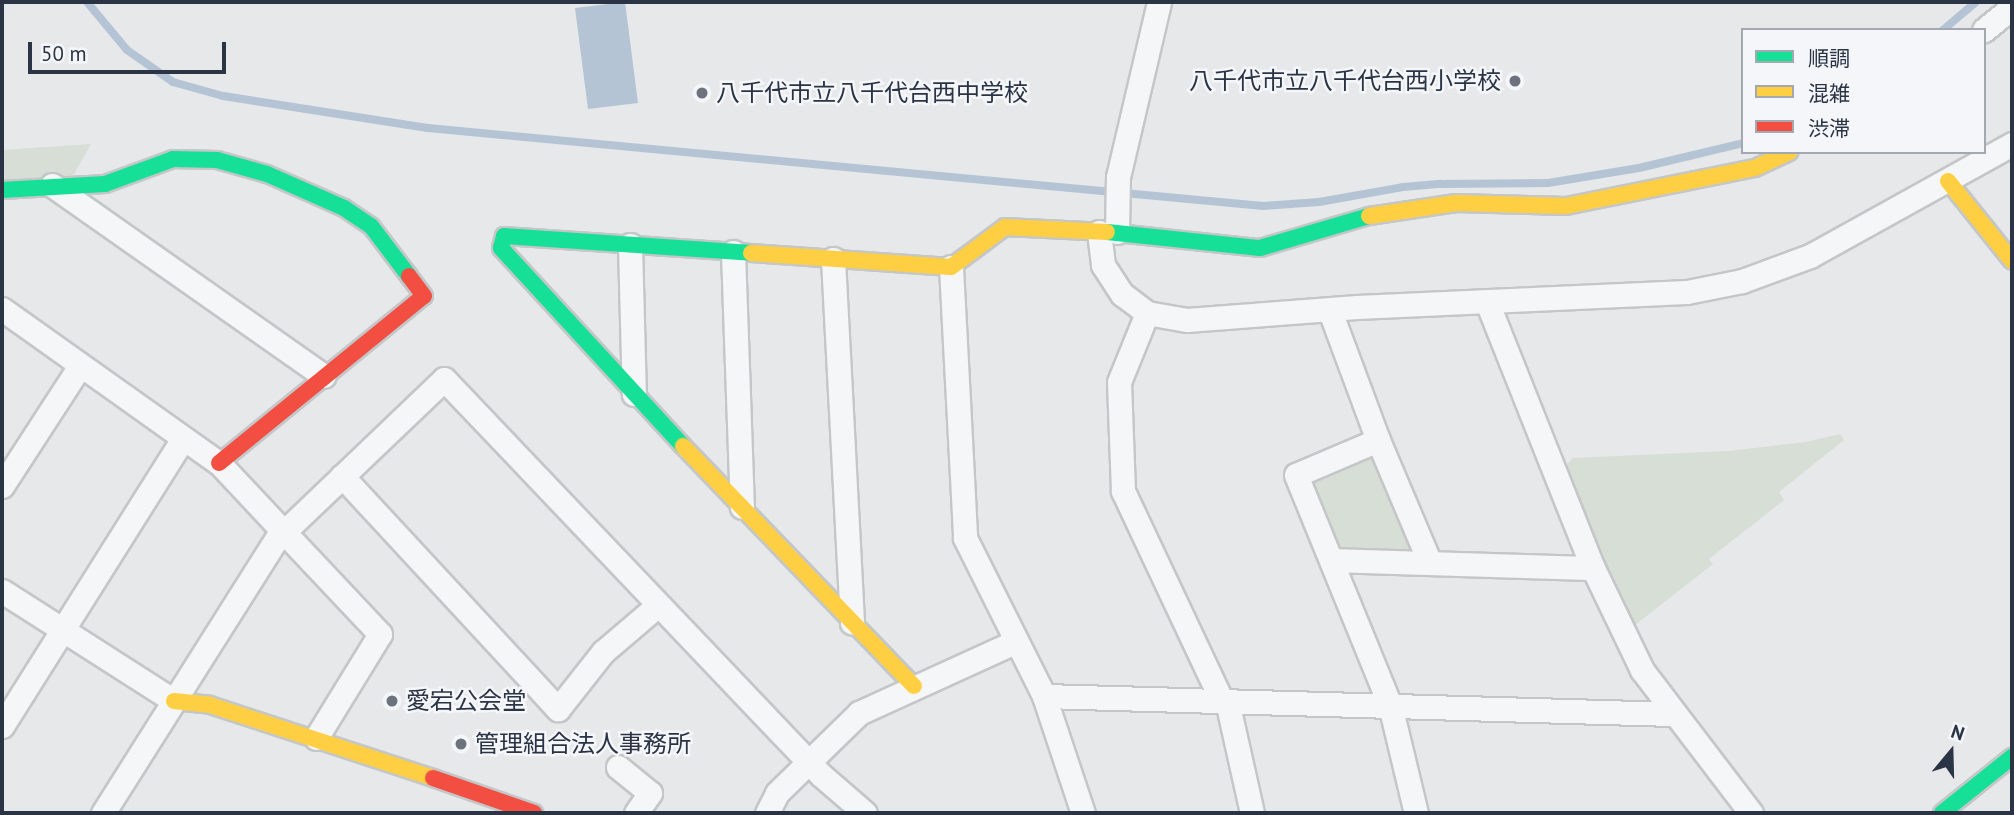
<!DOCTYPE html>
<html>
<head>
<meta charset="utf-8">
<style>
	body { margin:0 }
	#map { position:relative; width:2014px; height:815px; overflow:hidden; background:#e6e8ea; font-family:"PT Sans","Noto Sans JP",sans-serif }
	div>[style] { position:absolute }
	.green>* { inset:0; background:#d6ded6 }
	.water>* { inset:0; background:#b4c4d5 }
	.stream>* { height:8px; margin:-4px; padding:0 4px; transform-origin:4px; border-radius:4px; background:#b4c4d5 }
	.roads { filter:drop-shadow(2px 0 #c4c6c8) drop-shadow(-2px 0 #c4c6c8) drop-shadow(0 2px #c4c6c8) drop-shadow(0 -2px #c4c6c8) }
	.street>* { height:23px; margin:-11.5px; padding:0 11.5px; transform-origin:11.5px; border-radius:11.5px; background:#f5f6f7 }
	.fast>* { height:16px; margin:-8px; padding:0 8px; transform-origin:8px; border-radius:8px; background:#16e098 }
	.slow>* { height:16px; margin:-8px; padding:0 8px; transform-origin:8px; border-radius:8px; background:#ffcf43 }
	.jam>* { height:16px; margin:-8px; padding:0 8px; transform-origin:8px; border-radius:8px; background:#f24e42 }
	.dots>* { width:19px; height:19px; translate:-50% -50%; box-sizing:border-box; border:4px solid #f4f6f9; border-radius:50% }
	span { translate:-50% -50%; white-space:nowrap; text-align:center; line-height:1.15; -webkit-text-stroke:5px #f4f6f9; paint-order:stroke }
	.poi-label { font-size:24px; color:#2b3445 }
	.right { translate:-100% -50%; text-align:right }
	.left { translate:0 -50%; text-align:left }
	.frame { position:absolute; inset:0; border:4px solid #2b3445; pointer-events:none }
	.legend { position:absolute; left:1741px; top:28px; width:245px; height:126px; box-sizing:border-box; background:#f4f6f9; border:2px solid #a4a8b1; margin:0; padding:9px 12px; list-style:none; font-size:21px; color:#2b3445 }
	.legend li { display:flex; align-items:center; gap:14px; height:35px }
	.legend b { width:35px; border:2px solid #a4a8b1 }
	.north { position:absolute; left:1916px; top:717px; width:70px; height:70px; -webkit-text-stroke:5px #f4f6f9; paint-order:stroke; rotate:19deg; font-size:19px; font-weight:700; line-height:28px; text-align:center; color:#2b3445 }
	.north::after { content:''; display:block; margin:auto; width:24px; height:32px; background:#2b3445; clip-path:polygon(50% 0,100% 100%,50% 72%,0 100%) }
	.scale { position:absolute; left:28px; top:42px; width:198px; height:32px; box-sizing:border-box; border:4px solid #2b3445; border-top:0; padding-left:9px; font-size:21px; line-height:24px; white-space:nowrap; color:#2b3445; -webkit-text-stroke:5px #f4f6f9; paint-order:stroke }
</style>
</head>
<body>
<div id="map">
	<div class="green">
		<div style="clip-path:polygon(91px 144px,73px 176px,2px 183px,2px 150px)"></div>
		<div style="clip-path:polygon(1840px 434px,1844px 440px,1779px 492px,1784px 500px,1709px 559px,1713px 564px,1635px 625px,1605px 567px,1565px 467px,1573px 458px,1729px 451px,1806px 442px)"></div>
		<div style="clip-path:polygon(1361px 453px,1379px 461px,1414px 552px,1343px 553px,1335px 547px,1309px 487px,1314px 473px)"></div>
	</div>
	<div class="water">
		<div style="clip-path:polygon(625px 2px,638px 103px,588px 109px,575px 8px)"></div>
	</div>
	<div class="stream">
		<div style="left:87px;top:2px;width:62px;rotate:50.2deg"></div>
		<div style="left:127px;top:50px;width:56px;rotate:34.8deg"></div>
		<div style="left:173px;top:82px;width:52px;rotate:15.6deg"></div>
		<div style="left:223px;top:96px;width:207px;rotate:8.9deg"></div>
		<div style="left:428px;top:128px;width:839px;rotate:5.34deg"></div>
		<div style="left:1263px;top:206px;width:56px;rotate:-4.1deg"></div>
		<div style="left:1319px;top:202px;width:85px;rotate:-10.1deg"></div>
		<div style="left:1403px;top:187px;width:38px;rotate:-5deg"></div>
		<div style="left:1441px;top:184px;width:107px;rotate:-0.5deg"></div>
		<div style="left:1548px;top:183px;width:92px;rotate:-9.4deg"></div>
		<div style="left:1639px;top:168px;width:107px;rotate:-13.5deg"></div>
		<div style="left:1943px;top:30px;width:43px;rotate:-40.3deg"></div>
	</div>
	<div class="roads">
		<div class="street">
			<div style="left:1984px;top:30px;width:36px;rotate:-39deg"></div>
			<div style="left:52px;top:185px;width:332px;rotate:35.1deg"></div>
			<div style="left:1099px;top:232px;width:33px;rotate:83deg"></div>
			<div style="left:1103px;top:265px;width:35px;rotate:57deg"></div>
			<div style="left:1122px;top:294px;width:31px;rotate:37deg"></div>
			<div style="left:1147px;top:313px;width:41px;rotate:9.9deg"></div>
			<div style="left:1187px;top:320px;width:170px;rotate:-4.4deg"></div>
			<div style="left:1357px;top:307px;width:330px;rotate:-2.6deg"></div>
			<div style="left:1687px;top:292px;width:56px;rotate:-11.3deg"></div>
			<div style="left:1742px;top:281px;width:72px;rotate:-20.2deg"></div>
			<div style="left:1810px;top:256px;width:231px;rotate:-29deg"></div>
			<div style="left:1117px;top:232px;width:55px;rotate:-89deg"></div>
			<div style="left:1118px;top:177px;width:180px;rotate:-76.8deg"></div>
			<div style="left:630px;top:245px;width:149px;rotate:88.5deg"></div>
			<div style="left:733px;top:252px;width:255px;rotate:88deg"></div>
			<div style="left:833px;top:259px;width:364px;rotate:87deg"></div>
			<div style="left:951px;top:267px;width:271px;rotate:87deg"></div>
			<div style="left:965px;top:538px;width:177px;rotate:63.4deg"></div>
			<div style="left:1044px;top:696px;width:123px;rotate:71.6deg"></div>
			<div style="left:1487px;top:302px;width:286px;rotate:68.3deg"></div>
			<div style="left:1593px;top:568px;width:113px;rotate:64.3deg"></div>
			<div style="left:1642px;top:670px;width:180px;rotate:52.7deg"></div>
			<div style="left:2px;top:309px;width:266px;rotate:35.4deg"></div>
			<div style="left:219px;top:463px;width:92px;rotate:46.8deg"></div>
			<div style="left:282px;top:530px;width:335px;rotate:122.3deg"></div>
			<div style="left:1330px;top:311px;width:138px;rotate:69.6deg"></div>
			<div style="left:1378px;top:440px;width:131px;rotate:67.1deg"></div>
			<div style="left:1147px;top:313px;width:74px;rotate:112.1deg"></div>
			<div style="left:1119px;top:382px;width:109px;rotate:87.9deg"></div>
			<div style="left:1123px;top:491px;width:232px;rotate:64.8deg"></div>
			<div style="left:1378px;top:440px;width:89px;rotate:156.9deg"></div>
			<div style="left:1296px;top:475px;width:248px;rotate:67.8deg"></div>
			<div style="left:1390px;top:705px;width:111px;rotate:76.5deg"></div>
			<div style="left:342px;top:476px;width:318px;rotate:47.2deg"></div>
			<div style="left:558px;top:709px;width:73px;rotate:-51.7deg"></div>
			<div style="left:603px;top:652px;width:72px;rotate:-40.5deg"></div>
			<div style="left:2px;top:486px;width:143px;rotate:-57deg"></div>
			<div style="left:282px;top:530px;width:143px;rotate:46.7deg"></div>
			<div style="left:380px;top:634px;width:122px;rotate:121.6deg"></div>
			<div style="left:284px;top:532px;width:221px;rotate:-43.7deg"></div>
			<div style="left:444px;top:379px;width:547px;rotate:46.41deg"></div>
			<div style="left:821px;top:775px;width:58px;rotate:40.8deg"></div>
			<div style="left:1333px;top:560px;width:260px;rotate:1.8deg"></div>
			<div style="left:2px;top:591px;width:204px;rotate:32.6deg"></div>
			<div style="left:1044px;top:696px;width:629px;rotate:1.64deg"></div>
			<div style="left:1227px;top:701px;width:115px;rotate:77.4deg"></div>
			<div style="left:2px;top:726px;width:339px;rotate:-57.8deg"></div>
			<div style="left:618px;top:767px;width:41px;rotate:39.1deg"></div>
			<div style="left:650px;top:793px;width:24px;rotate:125deg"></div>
			<div style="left:767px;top:813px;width:22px;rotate:-63deg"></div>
			<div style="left:777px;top:793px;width:115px;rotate:-44.3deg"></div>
			<div style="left:859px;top:713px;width:171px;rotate:-24.5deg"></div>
		</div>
		<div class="fast">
			<div style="left:2px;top:190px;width:103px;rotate:-3.3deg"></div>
			<div style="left:105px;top:184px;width:72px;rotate:-20.2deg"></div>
			<div style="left:173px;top:159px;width:44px;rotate:1.3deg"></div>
			<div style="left:217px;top:160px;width:52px;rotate:15.6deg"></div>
			<div style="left:267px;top:174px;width:84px;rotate:23.8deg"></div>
			<div style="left:344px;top:208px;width:32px;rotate:34deg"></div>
			<div style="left:371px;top:226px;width:63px;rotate:52.8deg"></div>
			<div style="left:1107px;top:232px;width:154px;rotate:6deg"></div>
			<div style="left:1260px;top:248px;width:114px;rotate:-16.4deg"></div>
			<div style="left:683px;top:446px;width:269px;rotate:-132.6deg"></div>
			<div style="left:501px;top:248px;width:12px;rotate:-76deg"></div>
			<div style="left:504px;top:236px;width:248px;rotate:3.9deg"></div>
			<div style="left:1942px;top:813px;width:90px;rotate:-38.7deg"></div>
		</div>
		<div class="slow">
			<div style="left:1948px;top:181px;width:102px;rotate:51.3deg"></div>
			<div style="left:1369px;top:216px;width:88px;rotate:-8.5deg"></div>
			<div style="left:1456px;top:203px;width:110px;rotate:1.6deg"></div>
			<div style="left:1566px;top:206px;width:193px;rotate:-11.4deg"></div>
			<div style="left:1755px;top:168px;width:38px;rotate:-25deg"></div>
			<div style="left:751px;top:253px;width:200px;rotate:4deg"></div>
			<div style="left:951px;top:267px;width:67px;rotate:-36.5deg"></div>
			<div style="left:1005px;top:227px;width:102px;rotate:2.8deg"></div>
			<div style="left:683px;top:446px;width:333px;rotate:46.1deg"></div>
			<div style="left:174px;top:701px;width:36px;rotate:6deg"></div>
			<div style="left:210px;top:705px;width:235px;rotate:18.1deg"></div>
		</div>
		<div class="jam">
			<div style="left:219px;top:463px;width:264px;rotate:-39.2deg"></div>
			<div style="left:424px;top:296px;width:25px;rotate:-127deg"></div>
			<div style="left:433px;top:778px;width:107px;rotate:19.1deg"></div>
		</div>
	</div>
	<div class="dots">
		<div style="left:1515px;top:81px;background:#6c737f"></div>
		<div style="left:702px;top:93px;background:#6c737f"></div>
		<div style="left:392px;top:701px;background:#6c737f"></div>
		<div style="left:461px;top:744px;background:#6c737f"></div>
	</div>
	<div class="poi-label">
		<span class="right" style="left:1501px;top:81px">八千代市立八千代台西小学校</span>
		<span class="left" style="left:716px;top:93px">八千代市立八千代台西中学校</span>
		<span class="left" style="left:406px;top:701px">愛宕公会堂</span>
		<span class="left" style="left:475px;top:744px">管理組合法人事務所</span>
	</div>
	<div class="frame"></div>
	<ul class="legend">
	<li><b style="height:9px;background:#16e098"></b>順調</li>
	<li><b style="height:9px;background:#ffcf43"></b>混雑</li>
	<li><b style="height:9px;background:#f24e42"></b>渋滞</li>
	</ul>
	<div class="north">N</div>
	<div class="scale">50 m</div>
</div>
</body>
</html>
